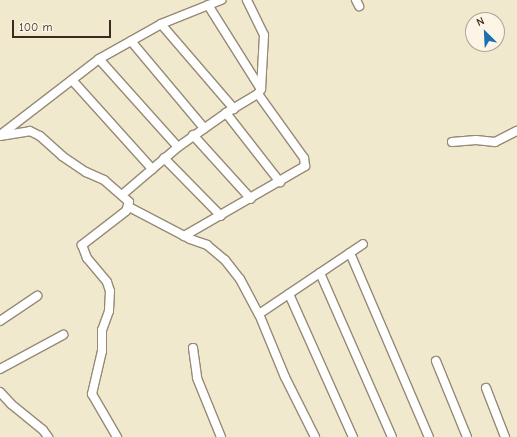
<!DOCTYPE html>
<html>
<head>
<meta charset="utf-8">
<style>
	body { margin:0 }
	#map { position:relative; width:517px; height:437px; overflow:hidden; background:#f0e9cd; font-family:"Comic Neue",sans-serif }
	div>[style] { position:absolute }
	.roads { filter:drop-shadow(1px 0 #968a76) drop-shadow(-1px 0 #968a76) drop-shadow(0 1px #968a76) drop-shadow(0 -1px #968a76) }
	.street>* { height:8px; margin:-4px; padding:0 4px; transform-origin:4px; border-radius:4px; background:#fff }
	span { translate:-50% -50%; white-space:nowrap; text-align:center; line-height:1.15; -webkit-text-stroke:3px #fcf5e5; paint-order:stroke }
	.north { position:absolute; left:465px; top:12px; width:40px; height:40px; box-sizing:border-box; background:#fcf5e5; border:1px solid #afa495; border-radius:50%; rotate:336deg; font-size:11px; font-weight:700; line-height:16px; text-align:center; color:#3b2a1e }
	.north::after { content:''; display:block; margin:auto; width:14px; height:18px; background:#1f6fb2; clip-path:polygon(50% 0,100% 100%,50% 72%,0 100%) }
	.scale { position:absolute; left:12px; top:20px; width:99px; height:18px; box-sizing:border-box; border:2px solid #3b2a1e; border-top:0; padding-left:5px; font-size:12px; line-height:14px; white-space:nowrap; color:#3b2a1e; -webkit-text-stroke:3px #fcf5e5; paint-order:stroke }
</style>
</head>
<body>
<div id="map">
	<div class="roads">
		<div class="street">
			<div style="left:356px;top:0;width:7px;rotate:63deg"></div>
			<div style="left:208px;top:5px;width:99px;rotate:57.8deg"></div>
			<div style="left:161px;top:24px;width:112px;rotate:49.3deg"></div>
			<div style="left:131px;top:41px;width:114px;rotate:50deg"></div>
			<div style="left:99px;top:59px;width:118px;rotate:48.1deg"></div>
			<div style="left:72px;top:80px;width:120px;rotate:48deg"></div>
			<div style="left:226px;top:113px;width:88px;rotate:52deg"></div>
			<div style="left:3px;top:133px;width:121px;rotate:-37.6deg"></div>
			<div style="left:99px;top:59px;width:71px;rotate:-29.4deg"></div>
			<div style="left:161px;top:24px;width:65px;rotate:-21.8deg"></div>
			<div style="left:193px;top:135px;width:86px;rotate:47.8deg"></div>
			<div style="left:0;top:136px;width:30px;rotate:-9deg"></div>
			<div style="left:30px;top:131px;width:11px;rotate:27deg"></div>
			<div style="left:40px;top:136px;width:30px;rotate:42deg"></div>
			<div style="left:62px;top:156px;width:29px;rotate:34deg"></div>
			<div style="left:86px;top:172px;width:20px;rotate:24deg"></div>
			<div style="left:104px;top:180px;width:33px;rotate:41deg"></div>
			<div style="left:129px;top:202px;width:9px;rotate:108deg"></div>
			<div style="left:126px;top:211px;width:56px;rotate:142.3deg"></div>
			<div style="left:82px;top:245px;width:14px;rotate:69deg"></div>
			<div style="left:87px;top:258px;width:31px;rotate:50deg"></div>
			<div style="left:107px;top:282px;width:9px;rotate:72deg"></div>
			<div style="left:110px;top:291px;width:20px;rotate:93deg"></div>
			<div style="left:109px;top:311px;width:20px;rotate:110deg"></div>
			<div style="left:102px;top:330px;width:21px;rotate:90deg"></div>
			<div style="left:102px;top:351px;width:44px;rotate:103.1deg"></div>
			<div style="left:92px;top:394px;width:50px;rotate:59.8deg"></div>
			<div style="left:452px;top:142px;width:24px;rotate:-5deg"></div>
			<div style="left:476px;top:140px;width:19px;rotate:6deg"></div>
			<div style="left:495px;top:142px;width:25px;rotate:-27deg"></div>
			<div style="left:164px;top:158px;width:81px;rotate:45.5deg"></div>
			<div style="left:123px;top:194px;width:72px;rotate:-40.5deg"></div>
			<div style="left:178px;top:147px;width:59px;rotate:-35.3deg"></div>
			<div style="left:226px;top:113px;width:37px;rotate:-31deg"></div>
			<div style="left:258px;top:94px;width:6px;rotate:-59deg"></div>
			<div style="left:261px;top:89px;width:54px;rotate:-86.8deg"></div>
			<div style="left:264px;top:35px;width:39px;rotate:-116deg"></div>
			<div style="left:129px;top:207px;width:69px;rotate:27.7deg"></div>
			<div style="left:190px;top:239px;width:18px;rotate:19deg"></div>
			<div style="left:207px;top:245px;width:23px;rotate:40deg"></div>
			<div style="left:225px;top:260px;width:24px;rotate:52deg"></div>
			<div style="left:240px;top:279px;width:40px;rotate:62deg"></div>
			<div style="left:259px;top:314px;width:68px;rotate:67.6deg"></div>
			<div style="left:285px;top:377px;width:67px;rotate:63.4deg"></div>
			<div style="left:184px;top:236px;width:140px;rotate:-30deg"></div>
			<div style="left:305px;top:166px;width:8px;rotate:-97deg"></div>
			<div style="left:304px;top:158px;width:79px;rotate:-125.7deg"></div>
			<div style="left:350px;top:253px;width:200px;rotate:66.8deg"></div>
			<div style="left:320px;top:273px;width:179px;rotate:66.3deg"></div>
			<div style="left:289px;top:294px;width:157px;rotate:65.9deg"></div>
			<div style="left:259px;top:314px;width:125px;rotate:-33.9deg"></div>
			<div style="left:0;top:321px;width:45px;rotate:-34deg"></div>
			<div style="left:193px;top:348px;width:30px;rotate:82deg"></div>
			<div style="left:197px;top:378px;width:64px;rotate:67.9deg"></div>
			<div style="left:436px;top:361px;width:82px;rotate:67.8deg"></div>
			<div style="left:0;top:369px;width:72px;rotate:-28.4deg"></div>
			<div style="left:486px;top:388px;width:53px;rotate:68.8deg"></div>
			<div style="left:0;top:392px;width:16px;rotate:47deg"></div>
			<div style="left:11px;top:404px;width:41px;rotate:39.1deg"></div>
			<div style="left:43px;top:430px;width:9px;rotate:54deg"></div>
		</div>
	</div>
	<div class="north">N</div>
	<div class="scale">100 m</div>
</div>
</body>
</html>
